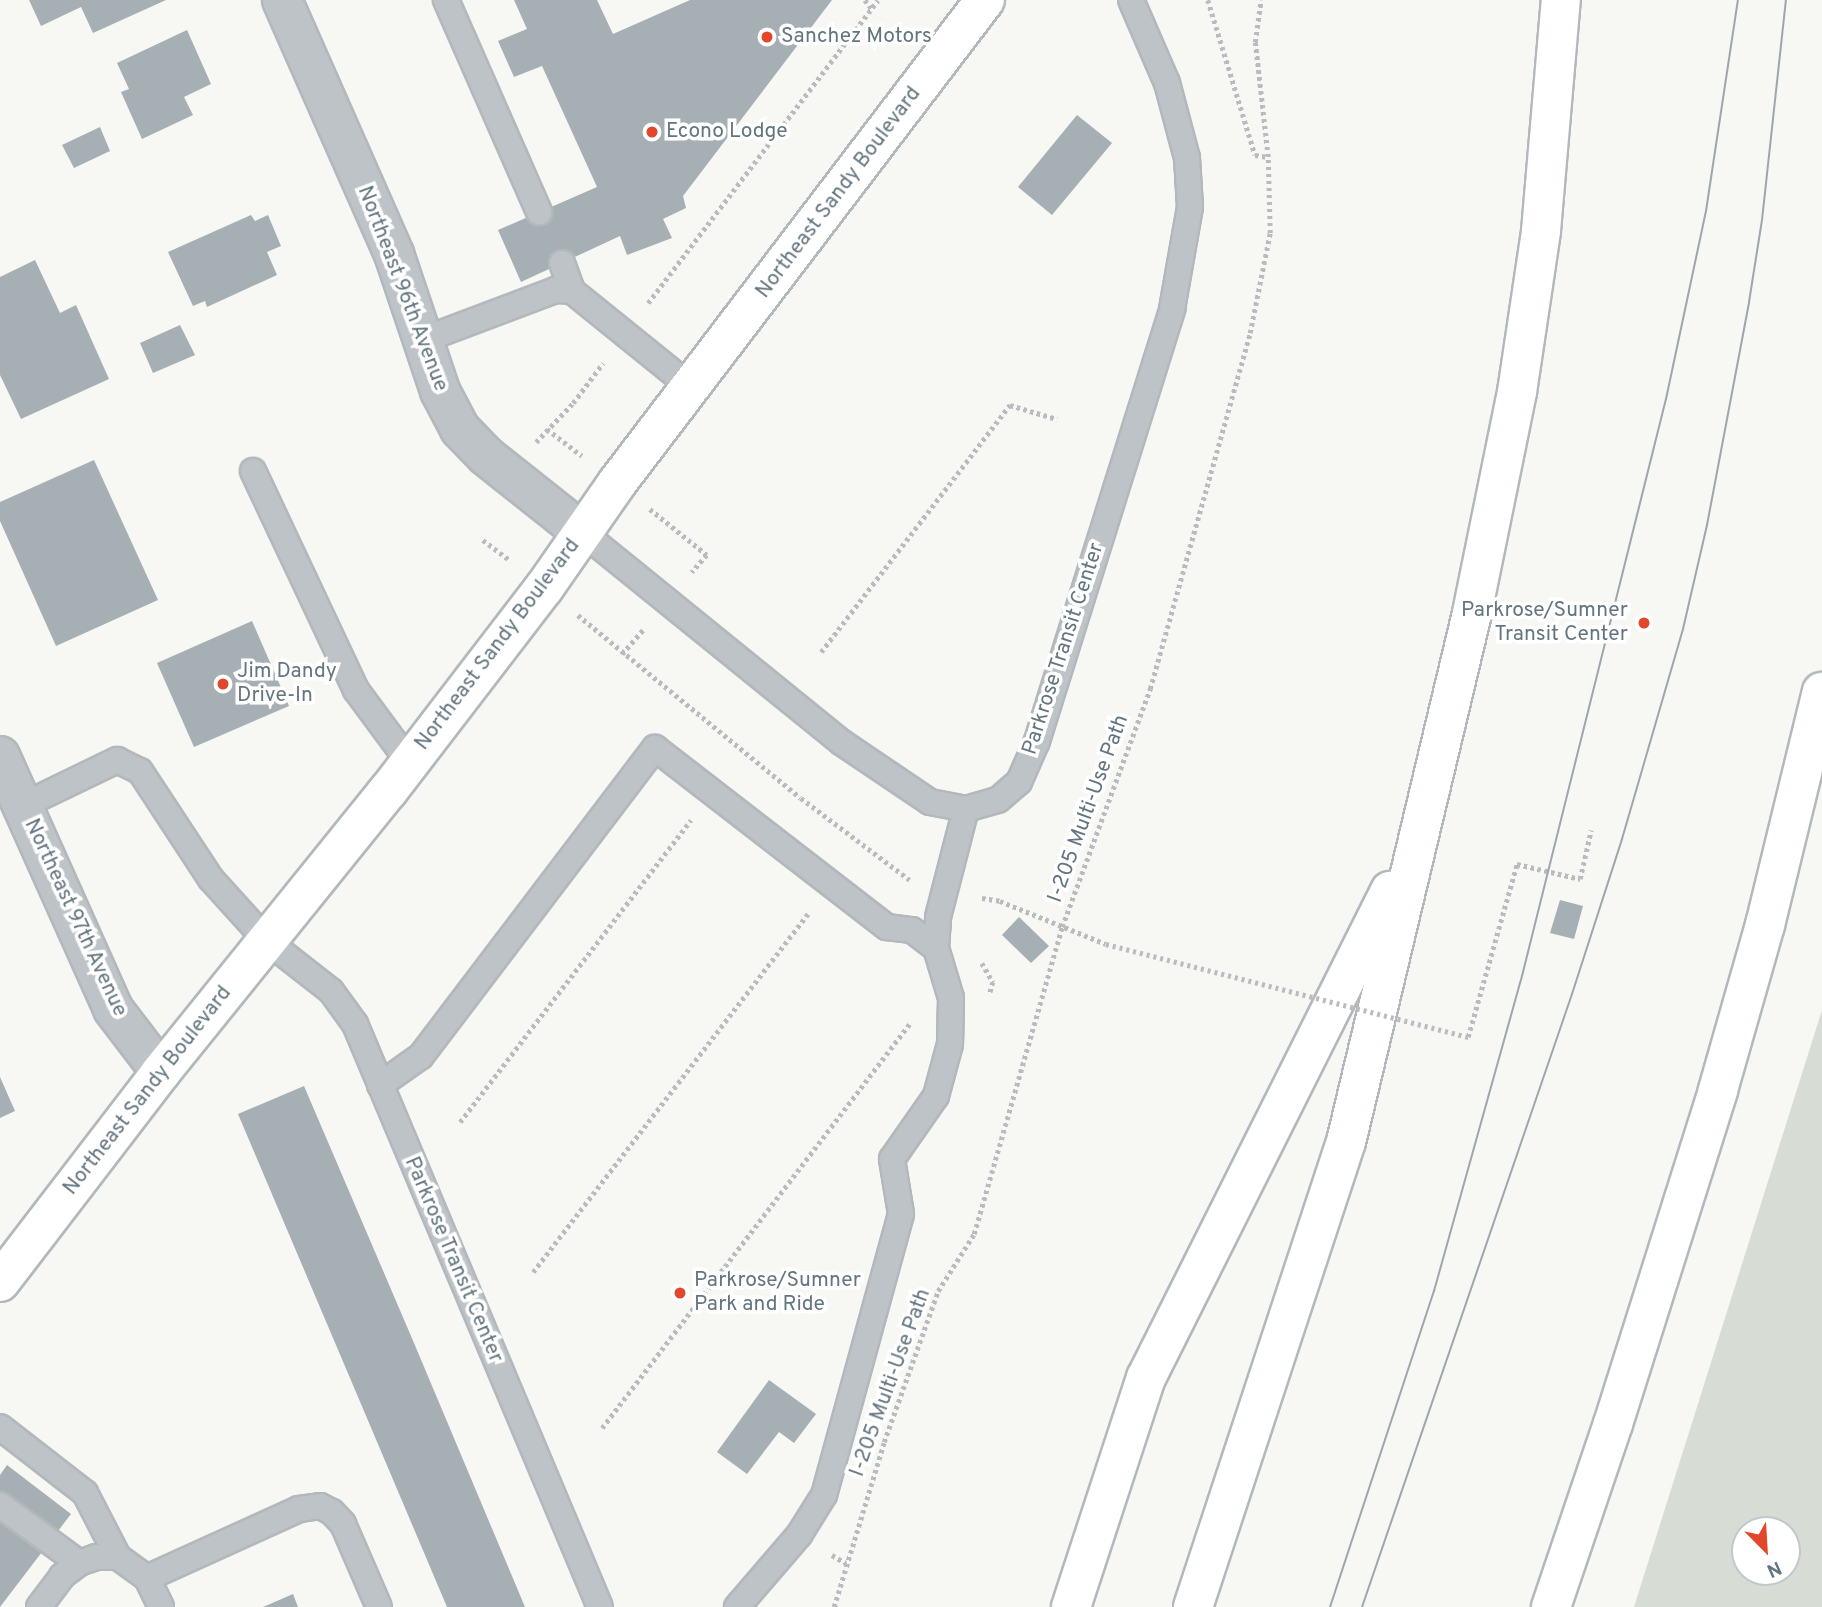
<!DOCTYPE html>
<html>
<head>
<meta charset="utf-8">
<style>
	body { margin:0 }
	#map { position:relative; width:1822px; height:1607px; overflow:hidden; background:#f7f7f4; font-family:Overpass,sans-serif }
	div>[style] { position:absolute }
	.green>* { inset:0; background:#d7dcd4 }
	.building>* { inset:0; background:#a5afb4 }
	.path>* { height:4.5px; margin-top:-2.25px; transform-origin:0; background:repeating-linear-gradient(90deg,#b9bcbf 0 3.5px,transparent 0 7px) }
	.roads { filter:drop-shadow(2px 0 #b2b8bb) drop-shadow(-2px 0 #b2b8bb) drop-shadow(0 2px #b2b8bb) drop-shadow(0 -2px #b2b8bb) }
	.lane>* { height:24px; margin:-12px; padding:0 12px; transform-origin:12px; border-radius:12px; background:#bec3c7 }
	.street>* { height:38px; margin:-19px; padding:0 19px; transform-origin:19px; border-radius:19px; background:#bec3c7 }
	.primary>* { height:38px; margin:-19px; padding:0 19px; transform-origin:19px; border-radius:19px; background:#fff }
	.highway>* { height:38px; margin:-19px; padding:0 19px; transform-origin:19px; border-radius:19px; background:#fff }
	.tram>* { height:2px; margin:-1px; padding:0 1px; transform-origin:1px; border-radius:1px; background:#9ea6ab }
	.path-bridge>* { height:4.5px; margin-top:-2.25px; transform-origin:0; background:repeating-linear-gradient(90deg,#b9bcbf 0 3.5px,transparent 0 7px) }
	.dots>* { width:19px; height:19px; translate:-50% -50%; box-sizing:border-box; border:4px solid #fff; border-radius:50% }
	span { translate:-50% -50%; white-space:nowrap; text-align:center; line-height:1.15; -webkit-text-stroke:7px #fff; paint-order:stroke }
	.poi-label { font-size:21px; color:#63757f }
	.left { translate:0 -50%; text-align:left }
	.right { translate:-100% -50%; text-align:right }
	.street-label { font-size:21px; color:#63757f }
	.north { position:absolute; left:1731px; top:1516px; width:70px; height:70px; box-sizing:border-box; background:#fff; border:2px solid #c1c8cc; border-radius:50%; rotate:156deg; font-size:19px; font-weight:700; line-height:28px; text-align:center; color:#63757f }
	.north::after { content:''; display:block; margin:auto; width:24px; height:32px; background:#e0472b; clip-path:polygon(50% 0,100% 100%,50% 72%,0 100%) }
</style>
</head>
<body>
<div id="map">
	<div class="green">
		<div style="clip-path:polygon(evenodd,1822px 1010px,1822px 1607px,1634px 1607px,1822px 1010px,1745px 1530px,1787px 1530px,1787px 1572px,1745px 1572px,1745px 1530px)"></div>
	</div>
	<div class="building">
		<div style="clip-path:polygon(29px 0,166px 0,93px 33px,81px 7px,41px 26px)"></div>
		<div style="clip-path:polygon(514px 0,597px 0,613px 34px,690px 0,832px 0,683px 196px,686px 208px,663px 219px,672px 238px,627px 255px,620px 236px,521px 282px,498px 230px,597px 187px,542px 66px,514px 77px,498px 41px,527px 29px)"></div>
		<div style="clip-path:polygon(187px 30px,211px 84px,184px 97px,193px 115px,142px 139px,121px 92px,129px 89px,117px 63px)"></div>
		<div style="clip-path:polygon(1077px 115px,1112px 143px,1052px 215px,1018px 187px)"></div>
		<div style="clip-path:polygon(100px 127px,110px 151px,74px 168px,62px 145px)"></div>
		<div style="clip-path:polygon(251px 215px,255px 221px,268px 215px,281px 246px,267px 252px,277px 275px,207px 307px,205px 301px,193px 306px,168px 252px)"></div>
		<div style="clip-path:polygon(35px 260px,60px 313px,76px 305px,109px 379px,21px 419px,0 375px,0 277px)"></div>
		<div style="clip-path:polygon(180px 325px,195px 355px,153px 373px,140px 343px)"></div>
		<div style="clip-path:polygon(94px 460px,158px 600px,56px 646px,0 521px,0 502px)"></div>
		<div style="clip-path:polygon(252px 621px,289px 706px,194px 747px,157px 663px)"></div>
		<div style="clip-path:polygon(1560px 900px,1583px 906px,1574px 939px,1550px 933px)"></div>
		<div style="clip-path:polygon(1019px 917px,1049px 946px,1031px 963px,1002px 935px)"></div>
		<div style="clip-path:polygon(0 1077px,15px 1111px,0 1118px)"></div>
		<div style="clip-path:polygon(304px 1086px,414px 1343px,525px 1607px,447px 1607px,347px 1371px,238px 1114px)"></div>
		<div style="clip-path:polygon(769px 1380px,816px 1414px,794px 1443px,779px 1432px,747px 1474px,717px 1452px)"></div>
		<div style="clip-path:polygon(7px 1465px,71px 1514px,0 1607px,0 1475px)"></div>
		<div style="clip-path:polygon(293px 1594px,298px 1607px,263px 1607px)"></div>
	</div>
	<div class="path">
		<div style="left:865px;top:0;width:11px;rotate:52deg"></div>
		<div style="left:1208px;top:0;width:162px;rotate:73.1deg"></div>
		<div style="left:1255px;top:155px;width:13px;rotate:9deg"></div>
		<div style="left:648px;top:303px;width:380px;rotate:-52.8deg"></div>
		<div style="left:547px;top:429px;width:44px;rotate:37.6deg"></div>
		<div style="left:536px;top:442px;width:54px;rotate:-46.5deg"></div>
		<div style="left:573px;top:403px;width:50px;rotate:-53.1deg"></div>
		<div style="left:650px;top:509px;width:73px;rotate:38.9deg"></div>
		<div style="left:707px;top:555px;width:23px;rotate:131deg"></div>
		<div style="left:483px;top:540px;width:35px;rotate:37deg"></div>
		<div style="left:578px;top:615px;width:288px;rotate:39.4deg"></div>
		<div style="left:801px;top:798px;width:136px;rotate:37deg"></div>
		<div style="left:821px;top:652px;width:311px;rotate:-52.6deg"></div>
		<div style="left:1010px;top:405px;width:49px;rotate:16.6deg"></div>
		<div style="left:622px;top:654px;width:32px;rotate:-49deg"></div>
		<div style="left:982px;top:898px;width:18px;rotate:9deg"></div>
		<div style="left:1000px;top:901px;width:114px;rotate:22.1deg"></div>
		<div style="left:982px;top:963px;width:22px;rotate:60deg"></div>
		<div style="left:993px;top:982px;width:11px;rotate:105deg"></div>
		<div style="left:1468px;top:1037px;width:180px;rotate:-74.2deg"></div>
		<div style="left:1517px;top:864px;width:65px;rotate:13.4deg"></div>
		<div style="left:1580px;top:879px;width:50px;rotate:-77.3deg"></div>
		<div style="left:460px;top:1122px;width:380px;rotate:-52.6deg"></div>
		<div style="left:533px;top:1272px;width:454px;rotate:-52.5deg"></div>
		<div style="left:602px;top:1428px;width:510px;rotate:-52.73deg"></div>
		<div style="left:832px;top:1555px;width:16px;rotate:30deg"></div>
		<div style="left:834px;top:1607px;width:172px;rotate:-73.1deg"></div>
		<div style="left:884px;top:1442px;width:160px;rotate:-70.3deg"></div>
		<div style="left:938px;top:1291px;width:67px;rotate:-57.7deg"></div>
		<div style="left:974px;top:1234px;width:319px;rotate:-74deg"></div>
		<div style="left:1062px;top:927px;width:254px;rotate:-69.7deg"></div>
		<div style="left:1150px;top:689px;width:370px;rotate:-74.3deg"></div>
		<div style="left:1250px;top:333px;width:102px;rotate:-78.7deg"></div>
		<div style="left:1270px;top:233px;width:76px;rotate:-91.5deg"></div>
		<div style="left:1268px;top:157px;width:116px;rotate:-96.4deg"></div>
		<div style="left:1255px;top:42px;width:42px;rotate:-81.9deg"></div>
	</div>
	<div class="roads">
		<div class="lane">
			<div style="left:446px;top:0;width:232px;rotate:66.3deg"></div>
			<div style="left:562px;top:263px;width:30px;rotate:70deg"></div>
			<div style="left:423px;top:340px;width:141px;rotate:-20.7deg"></div>
			<div style="left:555px;top:290px;width:17px;rotate:3deg"></div>
			<div style="left:572px;top:291px;width:153px;rotate:38.9deg"></div>
			<div style="left:253px;top:471px;width:242px;rotate:64.8deg"></div>
			<div style="left:356px;top:690px;width:91px;rotate:53.5deg"></div>
			<div style="left:583px;top:533px;width:332px;rotate:39deg"></div>
			<div style="left:841px;top:742px;width:107px;rotate:34deg"></div>
			<div style="left:930px;top:802px;width:37px;rotate:11deg"></div>
			<div style="left:966px;top:809px;width:33px;rotate:-16deg"></div>
			<div style="left:998px;top:800px;width:28px;rotate:-41deg"></div>
			<div style="left:1019px;top:782px;width:45px;rotate:-66.3deg"></div>
			<div style="left:1037px;top:741px;width:453px;rotate:-72.6deg"></div>
			<div style="left:1172px;top:309px;width:104px;rotate:-80deg"></div>
			<div style="left:1190px;top:207px;width:49px;rotate:-93.5deg"></div>
			<div style="left:1187px;top:158px;width:78px;rotate:-104.9deg"></div>
			<div style="left:1167px;top:83px;width:90px;rotate:-113.4deg"></div>
			<div style="left:22px;top:806px;width:106px;rotate:-25.8deg"></div>
			<div style="left:117px;top:760px;width:25px;rotate:26deg"></div>
			<div style="left:140px;top:771px;width:129px;rotate:56.7deg"></div>
			<div style="left:211px;top:879px;width:84px;rotate:47.9deg"></div>
			<div style="left:267px;top:941px;width:81px;rotate:38deg"></div>
			<div style="left:331px;top:991px;width:41px;rotate:54deg"></div>
			<div style="left:355px;top:1024px;width:632px;rotate:67.21deg"></div>
			<div style="left:936px;top:948px;width:31px;rotate:-86deg"></div>
			<div style="left:938px;top:917px;width:112px;rotate:-75.5deg"></div>
			<div style="left:380px;top:1085px;width:50px;rotate:-35.3deg"></div>
			<div style="left:421px;top:1056px;width:387px;rotate:-52.8deg"></div>
			<div style="left:655px;top:748px;width:293px;rotate:37.7deg"></div>
			<div style="left:887px;top:927px;width:25px;rotate:7deg"></div>
			<div style="left:912px;top:930px;width:30px;rotate:37deg"></div>
			<div style="left:936px;top:948px;width:52px;rotate:73.3deg"></div>
			<div style="left:951px;top:998px;width:46px;rotate:91.2deg"></div>
			<div style="left:950px;top:1044px;width:54px;rotate:105.1deg"></div>
			<div style="left:936px;top:1096px;width:77px;rotate:124.9deg"></div>
			<div style="left:892px;top:1159px;width:56px;rotate:80.7deg"></div>
			<div style="left:901px;top:1214px;width:291px;rotate:105.3deg"></div>
			<div style="left:824px;top:1495px;width:47px;rotate:122deg"></div>
			<div style="left:799px;top:1535px;width:95px;rotate:130.7deg"></div>
			<div style="left:0;top:1427px;width:108px;rotate:37.8deg"></div>
			<div style="left:85px;top:1493px;width:72px;rotate:62.7deg"></div>
			<div style="left:0;top:1505px;width:98px;rotate:36.3deg"></div>
			<div style="left:147px;top:1578px;width:167px;rotate:-24.4deg"></div>
			<div style="left:299px;top:1509px;width:21px;rotate:-8deg"></div>
			<div style="left:320px;top:1506px;width:13px;rotate:27deg"></div>
			<div style="left:332px;top:1512px;width:16px;rotate:47deg"></div>
			<div style="left:343px;top:1524px;width:90px;rotate:66.6deg"></div>
			<div style="left:39px;top:1607px;width:39px;rotate:-53deg"></div>
			<div style="left:62px;top:1576px;width:21px;rotate:-37deg"></div>
			<div style="left:79px;top:1563px;width:18px;rotate:-19deg"></div>
			<div style="left:96px;top:1557px;width:22px"></div>
			<div style="left:118px;top:1557px;width:36px;rotate:36deg"></div>
			<div style="left:147px;top:1578px;width:32px;rotate:64deg"></div>
		</div>
		<div class="street">
			<div style="left:282px;top:0;width:278px;rotate:66.2deg"></div>
			<div style="left:394px;top:254px;width:145px;rotate:71.4deg"></div>
			<div style="left:440px;top:391px;width:43px;rotate:62.2deg"></div>
			<div style="left:460px;top:429px;width:37px;rotate:46deg"></div>
			<div style="left:486px;top:456px;width:124px;rotate:38.4deg"></div>
			<div style="left:0;top:756px;width:277px;rotate:65.9deg"></div>
			<div style="left:113px;top:1009px;width:79px;rotate:52.7deg"></div>
		</div>
		<div class="primary">
			<div style="left:0;top:1282px;width:265px;rotate:-52.5deg"></div>
			<div style="left:161px;top:1072px;width:361px;rotate:-51.1deg"></div>
			<div style="left:388px;top:791px;width:256px;rotate:-52.5deg"></div>
			<div style="left:544px;top:588px;width:128px;rotate:-55.2deg"></div>
			<div style="left:617px;top:483px;width:607px;rotate:-52.7deg"></div>
		</div>
		<div class="highway">
			<div style="left:1071px;top:1607px;width:241px;rotate:-71.9deg"></div>
			<div style="left:1146px;top:1378px;width:545px;rotate:-63.39deg"></div>
			<div style="left:1193px;top:1607px;width:490px;rotate:-71.8deg"></div>
			<div style="left:1346px;top:1142px;width:544px;rotate:-76.6deg"></div>
			<div style="left:1472px;top:613px;width:226px;rotate:-78.5deg"></div>
			<div style="left:1517px;top:392px;width:163px;rotate:-81.5deg"></div>
			<div style="left:1541px;top:231px;width:232px;rotate:-85.1deg"></div>
			<div style="left:1551px;top:1607px;width:193px;rotate:-71.3deg"></div>
			<div style="left:1613px;top:1424px;width:350px;rotate:-72.5deg"></div>
			<div style="left:1718px;top:1090px;width:172px;rotate:-74.1deg"></div>
			<div style="left:1765px;top:925px;width:240px;rotate:-76.3deg"></div>
		</div>
	</div>
	<div class="tram">
		<div style="left:1330px;top:1607px;width:333px;rotate:-71.8deg"></div>
		<div style="left:1434px;top:1291px;width:323px;rotate:-74.4deg"></div>
		<div style="left:1521px;top:980px;width:599px;rotate:-75.99deg"></div>
		<div style="left:1666px;top:399px;width:192px;rotate:-78deg"></div>
		<div style="left:1706px;top:211px;width:213px;rotate:-81.4deg"></div>
		<div style="left:1362px;top:1607px;width:648px;rotate:-71.09deg"></div>
		<div style="left:1572px;top:994px;width:163px;rotate:-72.1deg"></div>
		<div style="left:1622px;top:839px;width:219px;rotate:-73.8deg"></div>
		<div style="left:1683px;top:629px;width:107px;rotate:-77deg"></div>
		<div style="left:1707px;top:525px;width:227px;rotate:-79.3deg"></div>
		<div style="left:1749px;top:302px;width:83px;rotate:-81deg"></div>
		<div style="left:1762px;top:220px;width:221px;rotate:-83.8deg"></div>
	</div>
	<div class="path-bridge">
		<div style="left:1106px;top:944px;width:374px;rotate:14.4deg"></div>
	</div>
	<div class="dots">
		<div style="left:767px;top:37px;background:#e0472b"></div>
		<div style="left:652px;top:132px;background:#e0472b"></div>
		<div style="left:1644px;top:623px;background:#e0472b"></div>
		<div style="left:223px;top:684px;background:#e0472b"></div>
		<div style="left:680px;top:1293px;background:#e0472b"></div>
	</div>
	<div class="poi-label">
		<span class="left" style="left:781px;top:37px">Sanchez Motors</span>
		<span class="left" style="left:666px;top:132px">Econo Lodge</span>
		<span class="right" style="left:1628px;top:623px">Parkrose/Sumner<br>Transit Center</span>
		<span class="left" style="left:237px;top:684px">Jim Dandy<br>Drive-In</span>
		<span class="left" style="left:694px;top:1293px">Parkrose/Sumner<br>Park and Ride</span>
	</div>
	<div class="street-label">
		<span style="left:839px;top:193px;rotate:-53deg">Northeast Sandy Boulevard</span>
		<span style="left:402px;top:289px;rotate:69deg">Northeast 96th Avenue</span>
		<span style="left:498px;top:645px;rotate:-53deg">Northeast Sandy Boulevard</span>
		<span style="left:1064px;top:649px;rotate:-72deg">Parkrose Transit Center</span>
		<span style="left:1089px;top:809px;rotate:-70deg">I-205 Multi-Use Path</span>
		<span style="left:75px;top:918px;rotate:65deg">Northeast 97th Avenue</span>
		<span style="left:148px;top:1091px;rotate:-52deg">Northeast Sandy Boulevard</span>
		<span style="left:453px;top:1260px;rotate:67deg">Parkrose Transit Center</span>
		<span style="left:891px;top:1383px;rotate:-70deg">I-205 Multi-Use Path</span>
	</div>
	<div class="north">N</div>
</div>
</body>
</html>
